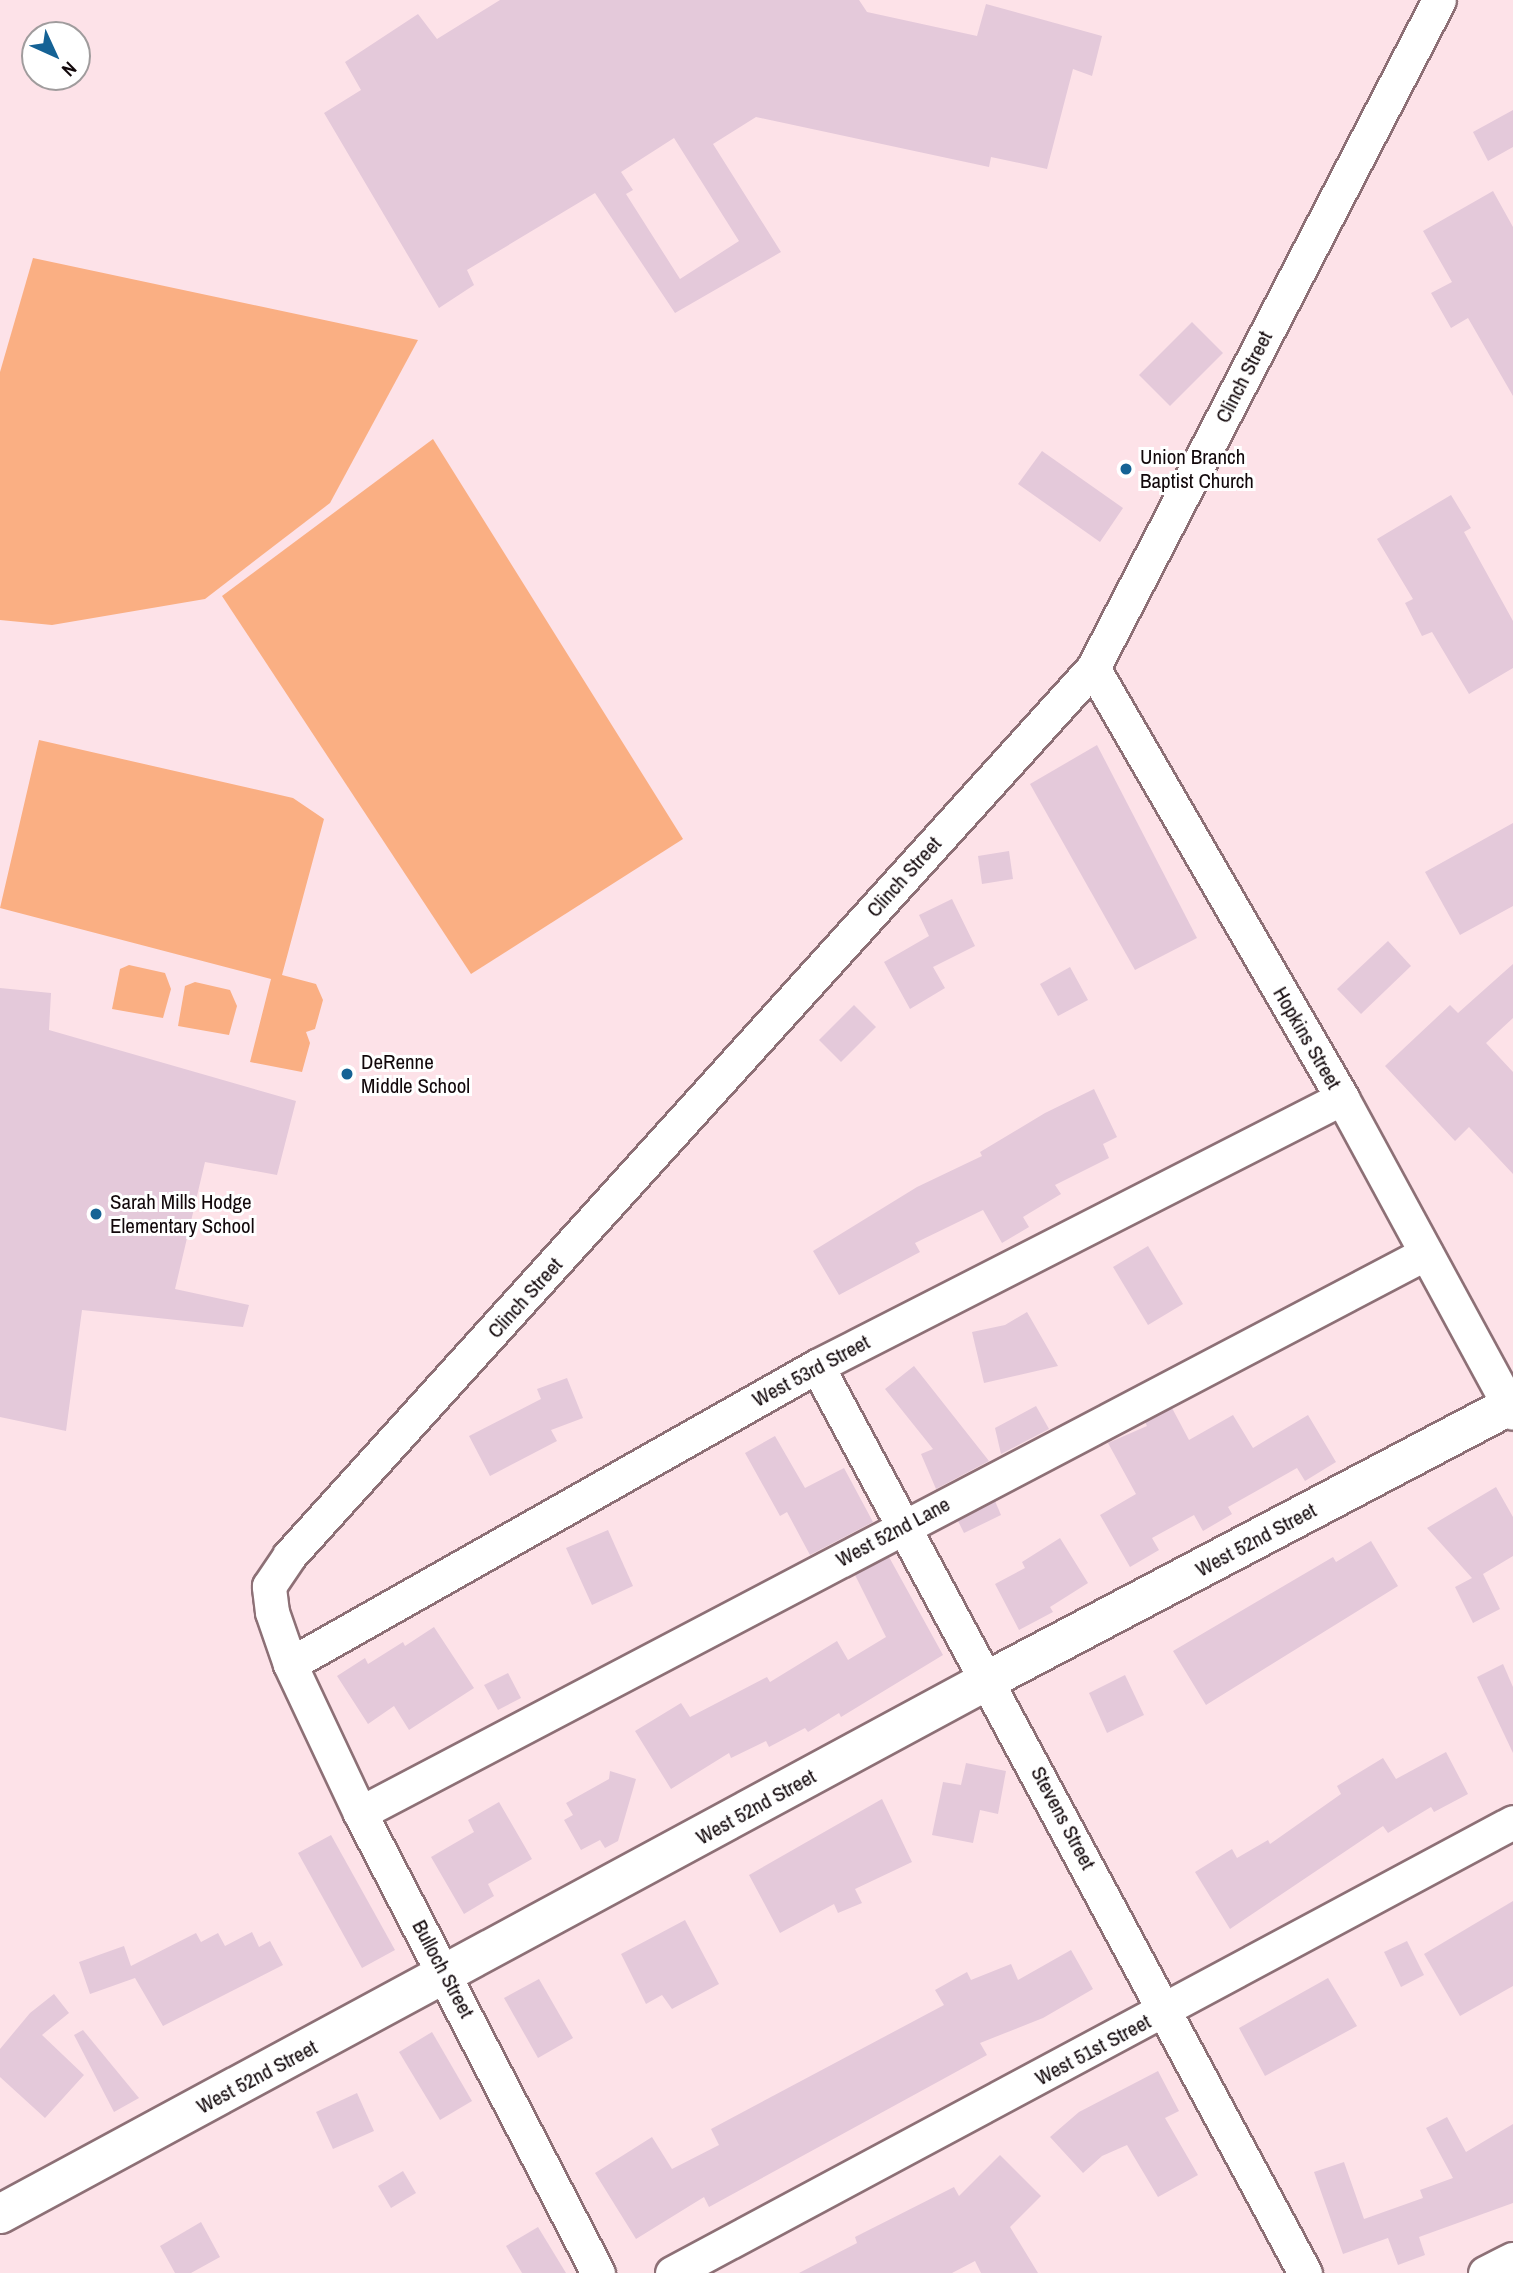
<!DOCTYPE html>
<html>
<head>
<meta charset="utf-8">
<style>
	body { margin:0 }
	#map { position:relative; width:1513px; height:2273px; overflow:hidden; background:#fde2e8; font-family:"Archivo Narrow",sans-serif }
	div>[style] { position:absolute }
	.green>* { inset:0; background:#faaf83 }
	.building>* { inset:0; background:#e4c9da }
	.roads { filter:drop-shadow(2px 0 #8d7076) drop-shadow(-2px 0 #8d7076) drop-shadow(0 2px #8d7076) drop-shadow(0 -2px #8d7076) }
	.minor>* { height:33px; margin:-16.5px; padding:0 16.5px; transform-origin:16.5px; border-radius:16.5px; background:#fff }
	.major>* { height:38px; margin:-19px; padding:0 19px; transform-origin:19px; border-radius:19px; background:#fff }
	.dots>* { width:19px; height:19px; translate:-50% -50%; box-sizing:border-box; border:4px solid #fff; border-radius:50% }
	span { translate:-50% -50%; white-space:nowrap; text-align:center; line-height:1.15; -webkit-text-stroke:6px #fff; paint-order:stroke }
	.street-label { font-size:21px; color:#12080b }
	.poi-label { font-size:21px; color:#12080b }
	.left { translate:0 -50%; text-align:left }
	.north { position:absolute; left:21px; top:21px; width:70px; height:70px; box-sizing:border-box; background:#fff; border:2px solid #a09c9d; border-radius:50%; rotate:135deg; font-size:19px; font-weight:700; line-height:28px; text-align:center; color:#12080b }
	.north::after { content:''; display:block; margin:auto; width:24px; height:32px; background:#156295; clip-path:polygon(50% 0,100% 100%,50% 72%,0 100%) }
</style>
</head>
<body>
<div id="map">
	<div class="green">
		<div style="clip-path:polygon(33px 258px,418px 340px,330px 503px,205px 599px,52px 625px,0 620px,0 372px)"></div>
		<div style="clip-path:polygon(433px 439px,683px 839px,471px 974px,222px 596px)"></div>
		<div style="clip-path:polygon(39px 740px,293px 798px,324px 819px,282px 975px,316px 984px,323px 1000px,315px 1029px,306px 1032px,310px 1043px,302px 1072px,250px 1062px,271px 979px,0 908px)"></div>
		<div style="clip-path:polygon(129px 965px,165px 973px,171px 989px,163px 1018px,112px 1009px,120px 969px)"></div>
		<div style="clip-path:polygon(195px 982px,230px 990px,237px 1006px,229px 1035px,178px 1026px,185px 986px)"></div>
	</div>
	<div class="building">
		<div style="clip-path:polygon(evenodd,500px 0,859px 0,867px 12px,977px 36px,986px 4px,1102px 36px,1092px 76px,1073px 69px,1047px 169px,991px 157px,989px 167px,756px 117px,713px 144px,781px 252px,675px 313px,595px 193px,467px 270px,474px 285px,439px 308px,324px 113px,361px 90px,345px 62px,418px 14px,437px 39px,500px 0,674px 138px,739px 241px,680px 279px,626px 194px,633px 190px,621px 172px,674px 138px)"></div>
		<div style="clip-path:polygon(1513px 110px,1513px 147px,1488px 161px,1473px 132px)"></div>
		<div style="clip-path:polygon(1493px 191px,1513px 227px,1513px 396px,1468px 318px,1451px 328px,1431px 293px,1452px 282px,1423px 231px)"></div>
		<div style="clip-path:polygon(1192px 322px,1223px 353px,1170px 406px,1139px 375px)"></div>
		<div style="clip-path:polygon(1042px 451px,1123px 508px,1100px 542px,1018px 484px)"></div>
		<div style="clip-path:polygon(1451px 495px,1471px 528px,1464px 532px,1513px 621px,1513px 668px,1469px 694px,1432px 632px,1422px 636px,1405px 603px,1413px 599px,1377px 539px)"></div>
		<div style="clip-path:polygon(1097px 745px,1197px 938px,1135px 970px,1030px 784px)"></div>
		<div style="clip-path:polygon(1513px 823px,1513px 906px,1460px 935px,1425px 872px)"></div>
		<div style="clip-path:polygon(1009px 851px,1013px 879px,982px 884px,978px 856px)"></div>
		<div style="clip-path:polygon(952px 899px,975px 946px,933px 967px,945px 988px,910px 1009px,884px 962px,929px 936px,919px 915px)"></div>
		<div style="clip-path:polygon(1388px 941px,1411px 966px,1361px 1014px,1337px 989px)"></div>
		<div style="clip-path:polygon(1513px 964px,1513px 1018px,1486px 1043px,1513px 1072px,1513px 1174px,1469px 1127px,1455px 1141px,1385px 1066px,1450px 1005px,1458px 1013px)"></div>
		<div style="clip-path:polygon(1070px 967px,1088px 1000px,1058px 1016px,1040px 984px)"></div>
		<div style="clip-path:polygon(0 988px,51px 993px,49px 1030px,296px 1101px,277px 1175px,205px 1162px,175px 1289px,249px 1305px,243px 1327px,82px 1310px,66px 1431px,0 1417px)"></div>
		<div style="clip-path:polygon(854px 1005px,876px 1027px,841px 1062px,819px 1040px)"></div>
		<div style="clip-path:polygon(1094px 1089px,1117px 1137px,1103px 1144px,1109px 1158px,1055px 1185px,1061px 1194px,1023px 1217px,1029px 1227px,1002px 1243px,983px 1210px,915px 1243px,920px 1252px,839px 1295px,813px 1251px,917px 1187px,982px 1156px,980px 1152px,1045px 1113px)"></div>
		<div style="clip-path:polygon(1148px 1246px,1183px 1304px,1148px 1325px,1113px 1267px)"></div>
		<div style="clip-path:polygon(1027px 1312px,1058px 1366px,984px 1383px,972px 1332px,1005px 1325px)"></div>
		<div style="clip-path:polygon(914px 1366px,989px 1461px,936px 1489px,921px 1454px,933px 1449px,885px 1389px)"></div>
		<div style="clip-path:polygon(567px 1378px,583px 1418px,551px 1430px,557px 1441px,490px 1476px,469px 1436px,541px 1399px,537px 1389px)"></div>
		<div style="clip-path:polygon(1036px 1406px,1049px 1429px,1001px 1454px,995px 1428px)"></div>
		<div style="clip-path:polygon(1172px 1408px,1189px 1440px,1233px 1415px,1253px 1448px,1308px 1415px,1336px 1462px,1305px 1481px,1297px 1468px,1228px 1507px,1232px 1514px,1203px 1531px,1194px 1515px,1152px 1538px,1159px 1550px,1130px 1567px,1100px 1515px,1136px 1494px,1108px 1443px,1147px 1426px,1145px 1422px)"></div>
		<div style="clip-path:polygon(775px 1436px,805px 1488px,844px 1468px,873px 1522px,810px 1555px,787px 1512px,780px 1516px,745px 1453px)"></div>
		<div style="clip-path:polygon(1496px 1487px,1513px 1517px,1513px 1556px,1483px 1574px,1500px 1609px,1473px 1623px,1455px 1587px,1472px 1578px,1427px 1528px)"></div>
		<div style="clip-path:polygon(995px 1501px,1001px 1515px,964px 1533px,958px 1521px)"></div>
		<div style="clip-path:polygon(608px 1530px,633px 1586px,592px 1605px,566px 1548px)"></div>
		<div style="clip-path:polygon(1060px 1538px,1088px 1583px,1050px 1607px,1053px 1612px,1019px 1630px,995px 1584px,1025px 1568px,1022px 1562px)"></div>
		<div style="clip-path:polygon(1371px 1541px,1398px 1586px,1206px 1705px,1173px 1651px,1333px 1557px,1336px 1562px)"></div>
		<div style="clip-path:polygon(889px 1557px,943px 1655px,841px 1717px,839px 1713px,808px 1732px,805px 1728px,769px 1747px,766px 1741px,731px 1758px,729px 1753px,671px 1789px,635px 1731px,681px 1703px,690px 1717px,767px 1677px,770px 1682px,837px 1641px,848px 1660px,886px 1637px,855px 1575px)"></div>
		<div style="clip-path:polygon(434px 1627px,474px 1688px,409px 1730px,394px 1706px,368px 1724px,337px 1676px,365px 1658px,368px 1664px,403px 1642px,405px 1646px)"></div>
		<div style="clip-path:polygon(1503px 1664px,1513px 1687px,1513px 1753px,1477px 1677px)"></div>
		<div style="clip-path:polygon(508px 1673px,521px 1698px,498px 1710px,484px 1685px)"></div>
		<div style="clip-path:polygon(1125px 1675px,1144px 1715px,1107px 1733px,1089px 1693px)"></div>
		<div style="clip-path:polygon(1446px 1752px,1468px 1794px,1434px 1812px,1431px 1807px,1388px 1833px,1383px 1826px,1230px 1929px,1195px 1872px,1232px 1849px,1237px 1858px,1268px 1840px,1270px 1844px,1341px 1794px,1337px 1786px,1383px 1758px,1396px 1779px)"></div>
		<div style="clip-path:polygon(966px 1763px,1006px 1771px,998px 1814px,980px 1810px,973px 1843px,932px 1835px,943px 1782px,961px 1785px)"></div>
		<div style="clip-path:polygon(610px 1771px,636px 1779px,618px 1841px,605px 1848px,600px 1840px,581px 1850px,564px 1820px,573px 1815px,566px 1803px,609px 1779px)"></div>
		<div style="clip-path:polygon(882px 1799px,912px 1862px,855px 1889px,862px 1903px,838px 1913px,834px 1904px,780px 1933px,749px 1875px)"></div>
		<div style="clip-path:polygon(499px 1802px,532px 1859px,488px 1884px,494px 1896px,464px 1914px,431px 1857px,474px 1832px,468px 1820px)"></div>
		<div style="clip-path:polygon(331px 1835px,395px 1950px,362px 1968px,298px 1853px)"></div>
		<div style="clip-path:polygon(1513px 1901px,1513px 1986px,1460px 2016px,1424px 1954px)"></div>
		<div style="clip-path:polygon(685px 1920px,719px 1984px,672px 2009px,662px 1995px,646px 2004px,621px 1954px)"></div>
		<div style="clip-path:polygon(252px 1932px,259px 1947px,270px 1941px,283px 1965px,163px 2026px,135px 1978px,90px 1994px,79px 1962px,124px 1946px,131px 1966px,196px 1933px,201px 1942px,218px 1933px,225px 1946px)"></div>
		<div style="clip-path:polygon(1407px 1941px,1424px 1975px,1401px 1987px,1384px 1952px)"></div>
		<div style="clip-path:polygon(1071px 1950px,1093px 1989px,1043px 2018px,980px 2043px,987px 2055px,709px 2207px,704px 2197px,636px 2239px,595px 2173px,652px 2137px,672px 2169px,719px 2145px,711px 2129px,944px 2005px,935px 1990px,967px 1972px,971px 1980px,1011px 1964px,1018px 1980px)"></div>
		<div style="clip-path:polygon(1328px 1978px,1357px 2026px,1265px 2076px,1239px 2028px)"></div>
		<div style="clip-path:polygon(539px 1979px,573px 2038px,538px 2058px,504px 1998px)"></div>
		<div style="clip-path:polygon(54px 1994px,69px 2013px,42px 2035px,84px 2075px,45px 2118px,0 2077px,0 2049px,30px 2013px)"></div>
		<div style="clip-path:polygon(83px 2030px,139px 2098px,114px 2112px,74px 2035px)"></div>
		<div style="clip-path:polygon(432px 2032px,472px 2101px,440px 2120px,399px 2052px)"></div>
		<div style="clip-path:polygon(1158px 2071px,1179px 2111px,1165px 2118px,1198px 2175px,1158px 2197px,1127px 2145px,1102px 2156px,1083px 2173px,1050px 2137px,1079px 2112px)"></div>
		<div style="clip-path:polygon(357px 2093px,374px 2131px,333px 2149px,316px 2112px)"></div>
		<div style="clip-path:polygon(1447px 2117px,1466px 2152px,1513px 2124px,1513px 2203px,1419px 2237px,1425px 2255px,1398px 2265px,1388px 2238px,1343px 2254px,1314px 2172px,1344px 2162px,1364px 2219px,1423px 2198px,1420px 2190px,1453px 2178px,1426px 2128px)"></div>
		<div style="clip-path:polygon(1000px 2155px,1041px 2196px,1010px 2227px,1038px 2273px,981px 2273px,975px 2261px,952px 2273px,799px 2273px,857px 2243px,855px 2237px,954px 2187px,959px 2196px)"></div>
		<div style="clip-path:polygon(403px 2171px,416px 2193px,391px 2208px,378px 2186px)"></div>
		<div style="clip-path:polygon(201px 2222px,220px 2257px,191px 2273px,175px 2273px,160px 2246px)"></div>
		<div style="clip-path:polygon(538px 2227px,566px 2273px,522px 2273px,506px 2246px)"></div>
	</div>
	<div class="roads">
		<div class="minor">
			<div style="left:1093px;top:668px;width:497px;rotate:59.9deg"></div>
			<div style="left:1342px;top:1098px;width:358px;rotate:61.5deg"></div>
			<div style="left:817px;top:1366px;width:1030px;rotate:61.72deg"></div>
			<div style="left:290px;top:1664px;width:605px;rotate:-29.49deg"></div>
			<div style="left:817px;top:1366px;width:589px;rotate:-27.04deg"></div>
			<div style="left:360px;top:1813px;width:1204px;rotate:-27.71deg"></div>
			<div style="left:598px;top:2273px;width:518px;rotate:-117.36deg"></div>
			<div style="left:360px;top:1813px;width:165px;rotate:-115.2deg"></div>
			<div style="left:290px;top:1664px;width:55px;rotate:-109.1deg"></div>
			<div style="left:272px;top:1612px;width:26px;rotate:-97deg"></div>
			<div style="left:269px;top:1586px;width:36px;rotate:-56deg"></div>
			<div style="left:289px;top:1556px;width:1198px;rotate:-47.84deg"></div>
			<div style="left:1093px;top:668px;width:752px;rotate:-62.62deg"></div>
			<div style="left:672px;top:2273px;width:954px;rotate:-28.2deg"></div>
			<div style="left:1485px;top:2273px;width:31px;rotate:-27deg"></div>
		</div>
		<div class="major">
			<div style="left:0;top:2214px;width:1123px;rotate:-28.39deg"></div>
			<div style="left:988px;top:1680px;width:593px;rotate:-27.73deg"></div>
		</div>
	</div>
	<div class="dots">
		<div style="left:1126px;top:469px;background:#156295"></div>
		<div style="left:347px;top:1074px;background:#156295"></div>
		<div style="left:96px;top:1214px;background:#156295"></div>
	</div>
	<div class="street-label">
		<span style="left:1244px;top:377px;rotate:-63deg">Clinch Street</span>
		<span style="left:904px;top:877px;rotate:-48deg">Clinch Street</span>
		<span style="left:1307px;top:1038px;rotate:60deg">Hopkins Street</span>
		<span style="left:525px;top:1298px;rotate:-48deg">Clinch Street</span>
		<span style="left:811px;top:1371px;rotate:-28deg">West 53rd Street</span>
		<span style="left:893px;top:1532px;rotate:-28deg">West 52nd Lane</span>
		<span style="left:1256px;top:1540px;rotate:-28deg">West 52nd Street</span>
		<span style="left:756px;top:1807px;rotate:-29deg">West 52nd Street</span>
		<span style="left:1063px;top:1818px;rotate:62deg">Stevens Street</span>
		<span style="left:443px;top:1969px;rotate:62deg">Bulloch Street</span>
		<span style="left:1093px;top:2050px;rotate:-28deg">West 51st Street</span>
		<span style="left:257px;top:2077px;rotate:-28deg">West 52nd Street</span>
	</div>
	<div class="poi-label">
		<span class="left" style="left:1140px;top:469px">Union Branch<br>Baptist Church</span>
		<span class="left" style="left:361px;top:1074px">DeRenne<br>Middle School</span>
		<span class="left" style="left:110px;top:1214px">Sarah Mills Hodge<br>Elementary School</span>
	</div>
	<div class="north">N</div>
</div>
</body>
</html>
